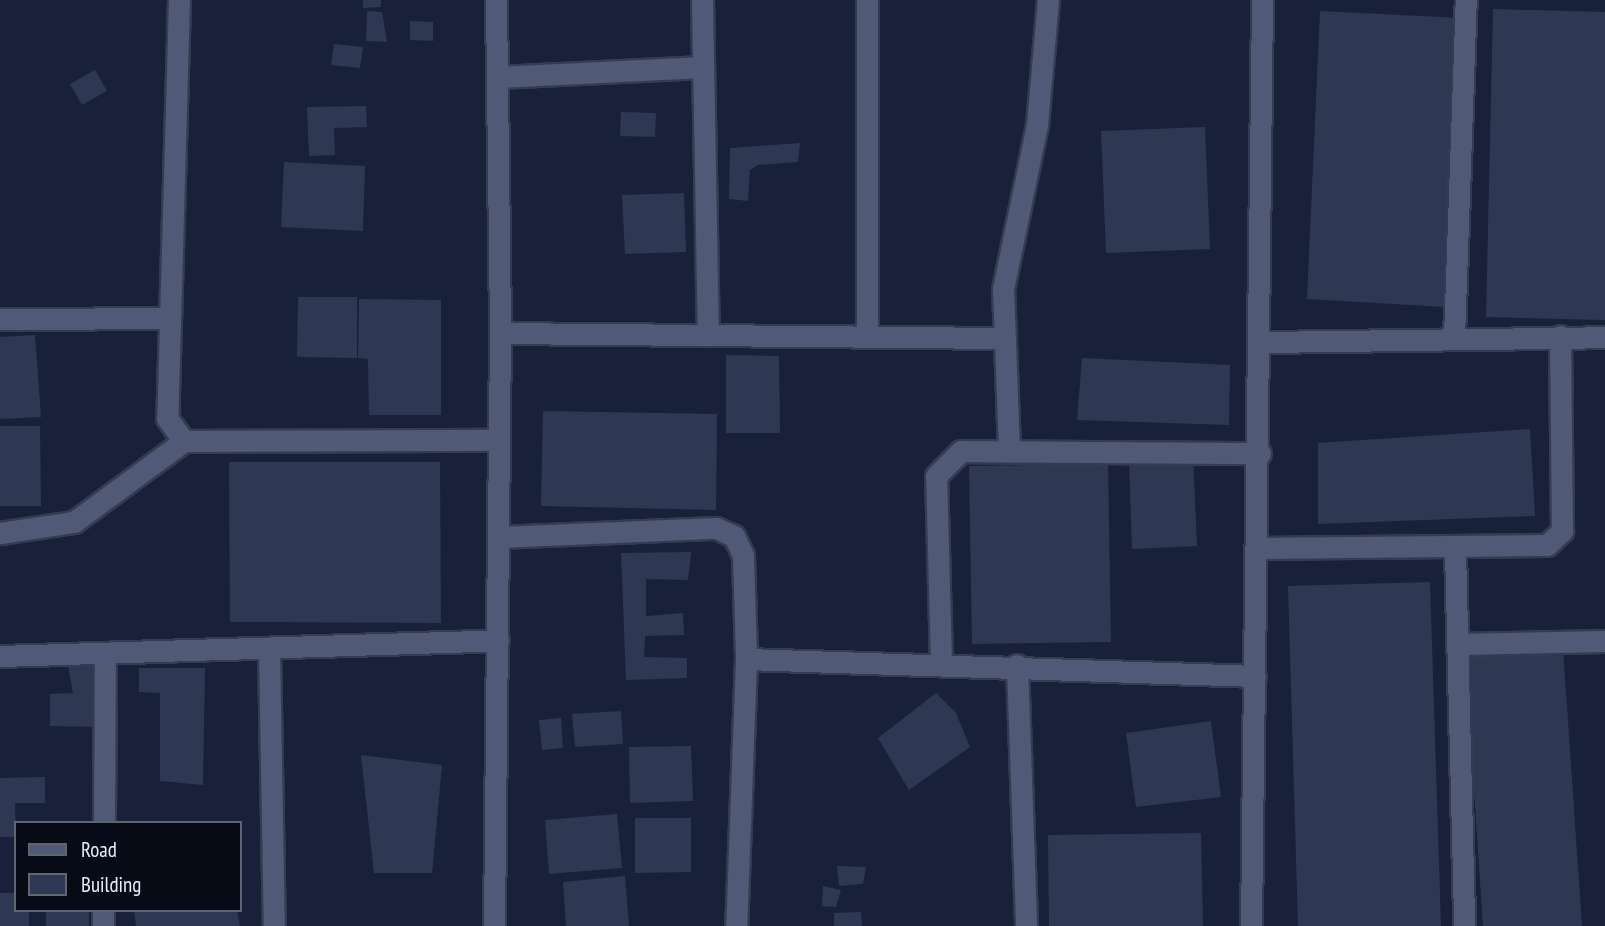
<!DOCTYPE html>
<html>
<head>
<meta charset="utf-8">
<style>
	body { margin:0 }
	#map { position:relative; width:1605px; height:926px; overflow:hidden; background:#192039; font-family:"PT Sans Narrow",sans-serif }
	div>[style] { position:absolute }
	.building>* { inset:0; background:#2f3853 }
	.roads { filter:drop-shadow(2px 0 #363b51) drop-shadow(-2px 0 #363b51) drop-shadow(0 2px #363b51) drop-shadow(0 -2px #363b51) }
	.street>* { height:21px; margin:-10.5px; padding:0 10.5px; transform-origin:10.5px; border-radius:10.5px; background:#505a77 }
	span { translate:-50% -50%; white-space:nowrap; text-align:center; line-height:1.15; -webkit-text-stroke:5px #070b16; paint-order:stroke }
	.legend { position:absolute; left:14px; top:821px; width:228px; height:91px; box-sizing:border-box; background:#070b16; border:2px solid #606572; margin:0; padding:9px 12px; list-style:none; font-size:21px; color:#e5ecfd }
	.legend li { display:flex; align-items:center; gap:14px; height:35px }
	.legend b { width:35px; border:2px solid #606572 }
</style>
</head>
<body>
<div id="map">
	<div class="building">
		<div style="clip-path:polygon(363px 0,381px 0,381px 7px,363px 8px)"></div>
		<div style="clip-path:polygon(1493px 9px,1605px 12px,1605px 320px,1486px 317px)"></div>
		<div style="clip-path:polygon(367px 11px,382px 12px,387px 42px,366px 41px)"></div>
		<div style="clip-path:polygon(1320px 11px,1460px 18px,1446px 307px,1307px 299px)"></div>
		<div style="clip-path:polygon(410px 21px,433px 22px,433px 41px,410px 40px)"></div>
		<div style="clip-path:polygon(334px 44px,363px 47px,360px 68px,331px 65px)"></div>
		<div style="clip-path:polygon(95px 70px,107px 91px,82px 105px,70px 84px)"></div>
		<div style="clip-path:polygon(366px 106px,367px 127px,334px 128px,335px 155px,309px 156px,307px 107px)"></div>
		<div style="clip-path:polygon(621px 112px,656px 113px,655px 137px,620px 136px)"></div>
		<div style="clip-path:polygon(1205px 127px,1210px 249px,1106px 253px,1101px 131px)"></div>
		<div style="clip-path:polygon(800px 143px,798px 162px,758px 165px,750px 170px,748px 201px,729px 199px,730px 148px)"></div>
		<div style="clip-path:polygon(284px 162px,365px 166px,363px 231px,281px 227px)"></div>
		<div style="clip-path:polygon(684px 193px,686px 252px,625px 254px,622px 195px)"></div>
		<div style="clip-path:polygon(298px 297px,357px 297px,357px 358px,297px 357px)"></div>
		<div style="clip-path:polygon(359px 299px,441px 300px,441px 415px,369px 415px,368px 359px,358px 358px)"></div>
		<div style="clip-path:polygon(35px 335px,41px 417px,0 419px,0 337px)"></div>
		<div style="clip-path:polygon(726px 355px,779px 356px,780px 433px,726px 433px)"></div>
		<div style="clip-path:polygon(1082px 358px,1230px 365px,1229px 425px,1077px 420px)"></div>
		<div style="clip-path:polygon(543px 411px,717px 414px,716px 510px,541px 506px)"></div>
		<div style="clip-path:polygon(0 426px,40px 426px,41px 506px,0 506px)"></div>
		<div style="clip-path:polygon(1530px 429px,1535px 516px,1318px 524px,1318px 443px)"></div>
		<div style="clip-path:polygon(1193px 458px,1197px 546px,1132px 549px,1129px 460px)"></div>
		<div style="clip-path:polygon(229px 462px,440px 462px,441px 623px,230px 622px)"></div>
		<div style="clip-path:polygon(1108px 464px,1111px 642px,972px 644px,969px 466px)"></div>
		<div style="clip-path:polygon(691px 552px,688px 580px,646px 579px,646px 616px,683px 613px,684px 635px,645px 636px,644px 657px,687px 658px,687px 678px,626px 680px,621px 553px)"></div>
		<div style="clip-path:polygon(1430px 582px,1441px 926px,1298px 926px,1288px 586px)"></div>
		<div style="clip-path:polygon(1563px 648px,1582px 926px,1483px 926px,1465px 655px)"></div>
		<div style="clip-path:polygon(99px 664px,99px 727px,50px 726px,50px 694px,73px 693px,68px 666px)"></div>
		<div style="clip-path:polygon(139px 668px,205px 668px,203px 785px,160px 781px,160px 693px,139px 692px)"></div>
		<div style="clip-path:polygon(936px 693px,956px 713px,970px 747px,909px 790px,878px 738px)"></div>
		<div style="clip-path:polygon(621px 711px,623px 744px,575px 747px,572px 714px)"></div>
		<div style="clip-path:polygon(561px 718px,563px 748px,542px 750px,539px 720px)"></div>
		<div style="clip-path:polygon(1211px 721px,1221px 797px,1136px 807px,1126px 733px)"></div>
		<div style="clip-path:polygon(691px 746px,693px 801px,630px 803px,629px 747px)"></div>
		<div style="clip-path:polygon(361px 755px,442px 765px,432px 873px,374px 873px)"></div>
		<div style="clip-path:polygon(45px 777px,45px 803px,15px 803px,16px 837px,0 837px,0 778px)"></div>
		<div style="clip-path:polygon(617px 814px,622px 868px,549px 874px,545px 820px)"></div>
		<div style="clip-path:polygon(635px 818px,691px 818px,691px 872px,635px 873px)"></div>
		<div style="clip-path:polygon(1201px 833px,1203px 926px,1049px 926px,1048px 835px)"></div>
		<div style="clip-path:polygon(837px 866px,866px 867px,863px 884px,839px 886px)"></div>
		<div style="clip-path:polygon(625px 876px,629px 926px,566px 926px,563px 882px)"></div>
		<div style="clip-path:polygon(823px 886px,841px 890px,836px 907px,822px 906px)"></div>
		<div style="clip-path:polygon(0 893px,16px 893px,16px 910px,29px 910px,29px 926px,0 926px)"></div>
		<div style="clip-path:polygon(46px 910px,89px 910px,89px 926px,46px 926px)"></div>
		<div style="clip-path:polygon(134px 910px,237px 910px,240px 926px,136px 926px)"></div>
		<div style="clip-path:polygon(861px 912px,862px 926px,834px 926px,834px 913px)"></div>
	</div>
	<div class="roads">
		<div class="street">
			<div style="left:179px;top:0;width:418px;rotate:91.6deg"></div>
			<div style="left:167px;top:418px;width:29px;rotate:54deg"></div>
			<div style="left:184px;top:441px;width:315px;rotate:-0.2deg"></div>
			<div style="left:496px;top:0;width:333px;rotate:89.3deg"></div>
			<div style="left:500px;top:333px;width:505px;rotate:0.57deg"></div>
			<div style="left:702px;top:0;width:335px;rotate:89deg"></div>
			<div style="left:498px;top:77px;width:205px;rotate:-2.8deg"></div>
			<div style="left:0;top:319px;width:168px;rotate:-0.3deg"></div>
			<div style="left:867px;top:336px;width:336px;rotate:-90deg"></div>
			<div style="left:1454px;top:337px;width:337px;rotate:-88deg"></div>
			<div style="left:1263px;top:342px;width:342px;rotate:-0.8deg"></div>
			<div style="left:1009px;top:451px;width:162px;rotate:-92.1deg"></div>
			<div style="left:1003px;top:289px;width:167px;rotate:-78.3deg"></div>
			<div style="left:1037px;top:125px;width:125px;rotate:-85deg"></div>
			<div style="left:0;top:533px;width:75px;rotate:-8.5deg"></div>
			<div style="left:74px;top:522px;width:137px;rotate:-36.4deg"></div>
			<div style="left:498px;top:537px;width:218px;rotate:-2.4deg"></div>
			<div style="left:716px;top:528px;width:20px;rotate:24deg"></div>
			<div style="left:734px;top:536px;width:21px;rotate:65deg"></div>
			<div style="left:743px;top:555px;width:104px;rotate:88.3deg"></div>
			<div style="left:746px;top:659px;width:267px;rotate:92.1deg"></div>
			<div style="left:1257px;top:548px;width:290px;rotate:-0.6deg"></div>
			<div style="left:1547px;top:545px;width:21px;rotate:-43deg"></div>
			<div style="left:1562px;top:531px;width:195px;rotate:-90.6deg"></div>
			<div style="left:1455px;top:549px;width:377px;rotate:88.6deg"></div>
			<div style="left:1458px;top:644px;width:147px;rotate:-1.2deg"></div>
			<div style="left:269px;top:649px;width:277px;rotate:89deg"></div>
			<div style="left:0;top:656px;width:498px;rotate:-1.8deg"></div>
			<div style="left:746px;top:659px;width:509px;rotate:1.91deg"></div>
			<div style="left:941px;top:663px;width:187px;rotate:-91.5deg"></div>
			<div style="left:936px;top:476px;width:35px;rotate:-45deg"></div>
			<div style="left:961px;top:451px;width:299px;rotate:0.4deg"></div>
			<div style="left:1017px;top:665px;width:261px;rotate:88deg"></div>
			<div style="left:104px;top:823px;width:170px;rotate:-89.7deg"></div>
			<div style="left:103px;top:926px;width:16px;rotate:-90deg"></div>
			<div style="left:494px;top:926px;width:593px;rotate:-89.42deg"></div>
			<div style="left:1251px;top:926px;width:926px;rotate:-89.32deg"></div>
		</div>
	</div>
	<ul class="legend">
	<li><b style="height:9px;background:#505a77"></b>Road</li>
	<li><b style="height:19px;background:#2f3853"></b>Building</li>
	</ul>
</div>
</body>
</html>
